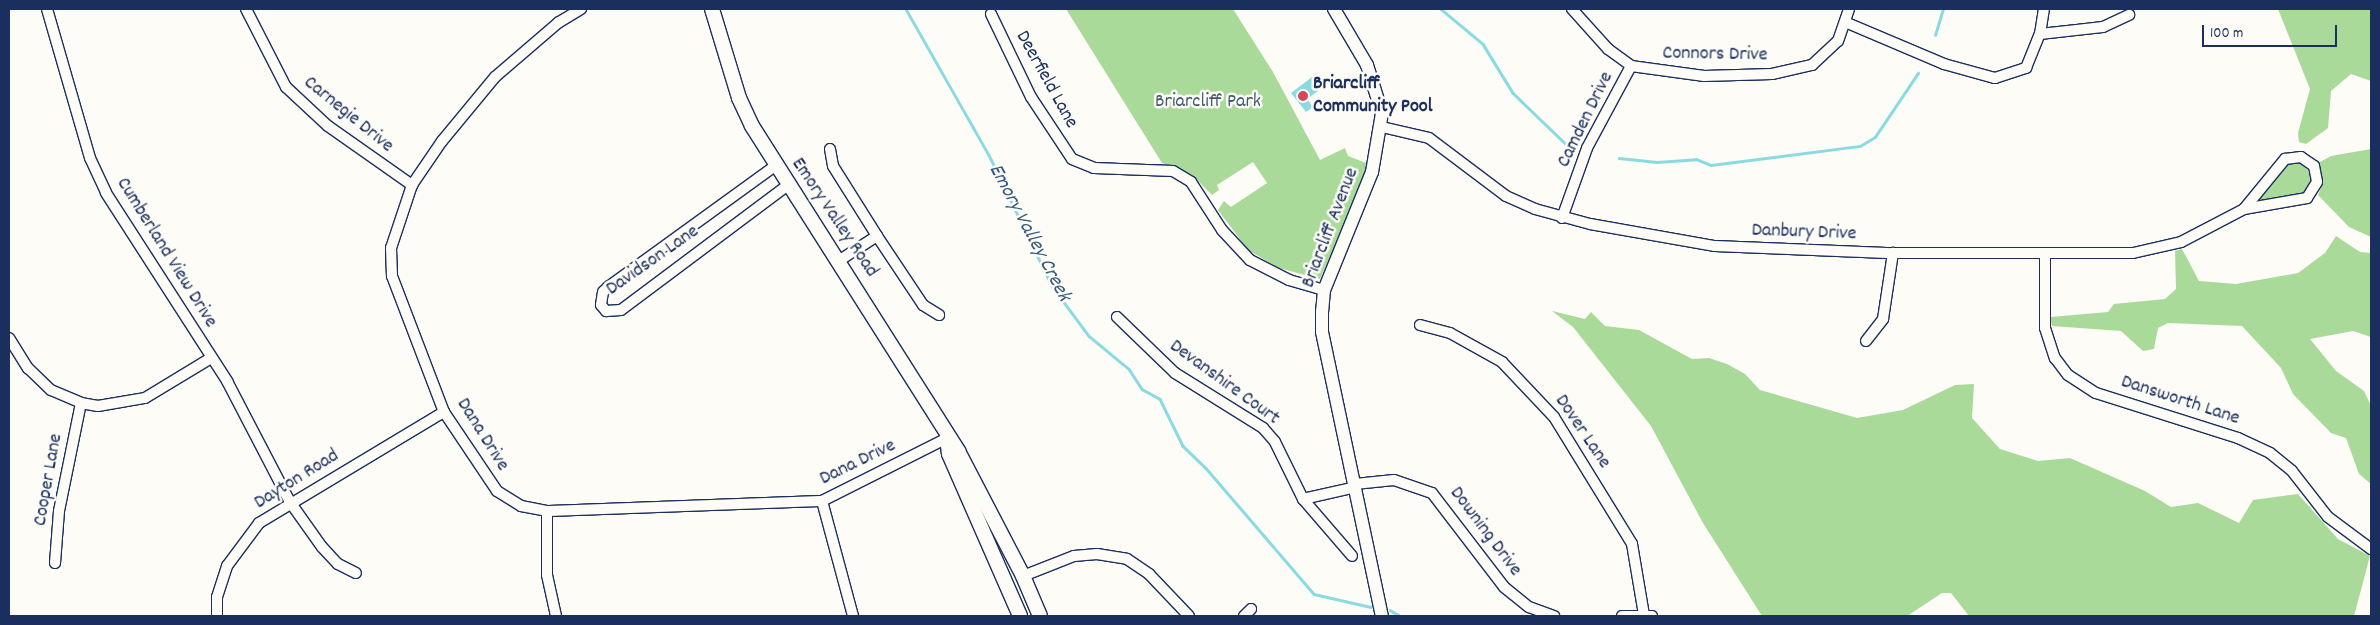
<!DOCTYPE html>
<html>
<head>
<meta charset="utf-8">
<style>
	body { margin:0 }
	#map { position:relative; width:2380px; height:625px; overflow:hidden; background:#fdfcf7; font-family:Dekko,sans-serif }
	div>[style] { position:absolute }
	.green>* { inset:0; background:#aada9a }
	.water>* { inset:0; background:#8adbe1 }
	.stream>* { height:2.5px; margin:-1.25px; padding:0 1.25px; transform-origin:1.25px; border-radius:1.25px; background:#8adbe1 }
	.roads { filter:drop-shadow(1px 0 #1b2f5e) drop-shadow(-1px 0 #1b2f5e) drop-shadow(0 1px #1b2f5e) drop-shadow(0 -1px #1b2f5e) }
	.minor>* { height:10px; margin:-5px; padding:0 5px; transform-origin:5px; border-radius:5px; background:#fdfcf7 }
	.tertiary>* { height:12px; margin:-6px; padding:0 6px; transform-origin:6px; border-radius:6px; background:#fdfcf7 }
	.secondary>* { height:14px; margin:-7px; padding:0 7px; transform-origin:7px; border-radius:7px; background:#fdfcf7 }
	.dots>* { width:14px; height:14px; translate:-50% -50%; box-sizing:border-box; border:2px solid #fdfcf7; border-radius:50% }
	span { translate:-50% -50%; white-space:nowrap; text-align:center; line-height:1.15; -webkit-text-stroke:5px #fdfcf7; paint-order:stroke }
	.street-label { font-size:20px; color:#1b2f5e }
	.poi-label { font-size:20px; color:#1b2f5e; font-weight:700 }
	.left { translate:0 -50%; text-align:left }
	.park-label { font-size:20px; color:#3f5a6d }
	.water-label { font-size:21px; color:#375a7f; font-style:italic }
	.frame { position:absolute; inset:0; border:10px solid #1b2f5e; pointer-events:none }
	.scale { position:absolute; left:2202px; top:25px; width:135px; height:22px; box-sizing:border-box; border:2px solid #1b2f5e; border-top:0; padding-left:6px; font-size:15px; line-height:18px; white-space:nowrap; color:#1b2f5e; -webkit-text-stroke:4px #fdfcf7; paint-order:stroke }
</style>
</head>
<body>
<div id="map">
	<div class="green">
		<div style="clip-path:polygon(1066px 9px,1233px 9px,1273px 72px,1320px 160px,1345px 148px,1348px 156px,1366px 163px,1368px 171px,1320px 279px,1279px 268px,1248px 250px,1218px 210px,1224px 201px,1231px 207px,1267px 183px,1253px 162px,1217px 185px,1219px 190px,1212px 195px,1191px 174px,1162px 163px)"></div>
		<div style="clip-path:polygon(2278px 9px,2371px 9px,2371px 81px,2351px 74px,2331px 91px,2328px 128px,2306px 144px,2299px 142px,2298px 133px,2310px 89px)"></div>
		<div style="clip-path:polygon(2371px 149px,2371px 237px,2349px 227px,2318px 195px,2322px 185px,2318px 163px,2331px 156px)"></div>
		<div style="clip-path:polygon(2299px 162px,2312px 174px,2307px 193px,2256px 203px,2287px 164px)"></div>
		<div style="clip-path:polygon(2336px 236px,2360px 252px,2371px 253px,2371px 337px,2353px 331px,2310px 339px,2336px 371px,2364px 391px,2371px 406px,2371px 484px,2359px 474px,2346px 438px,2331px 433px,2293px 394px,2281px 368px,2242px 326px,2168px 323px,2158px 328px,2154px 349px,2143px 351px,2121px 331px,2052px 326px,2050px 317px,2108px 312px,2114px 304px,2165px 299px,2176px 289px,2175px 251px,2182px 249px,2199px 281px,2236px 284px,2298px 273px,2325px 253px)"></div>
		<div style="clip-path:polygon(1552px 311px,1585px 319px,1591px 312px,1605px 326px,1639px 330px,1692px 359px,1709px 358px,1727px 364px,1745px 374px,1760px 390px,1857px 418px,1903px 410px,1955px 385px,1974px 384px,1972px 418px,2000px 449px,2038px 461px,2070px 458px,2145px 491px,2171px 507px,2198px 503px,2239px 523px,2253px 500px,2298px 494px,2338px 539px,2370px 556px,2354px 616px,1969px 616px,1951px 593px,1942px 593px,1907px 616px,1762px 616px,1703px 523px,1651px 426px,1573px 327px)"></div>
	</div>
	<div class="water">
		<div style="clip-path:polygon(1316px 74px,1325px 86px,1307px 99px,1313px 107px,1306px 112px,1291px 93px)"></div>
	</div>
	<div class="stream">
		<div style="left:906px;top:9px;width:168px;rotate:60.4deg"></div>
		<div style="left:989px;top:155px;width:145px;rotate:64.3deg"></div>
		<div style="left:1052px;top:286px;width:62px;rotate:53.5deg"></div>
		<div style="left:1089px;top:336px;width:52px;rotate:39.5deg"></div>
		<div style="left:1129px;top:369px;width:24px;rotate:57deg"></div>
		<div style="left:1142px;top:389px;width:21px;rotate:29deg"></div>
		<div style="left:1160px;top:399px;width:52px;rotate:63.9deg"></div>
		<div style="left:1183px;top:446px;width:32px;rotate:44deg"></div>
		<div style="left:1206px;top:468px;width:166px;rotate:49.4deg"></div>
		<div style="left:1314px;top:594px;width:58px;rotate:12.8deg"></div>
		<div style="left:1441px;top:9px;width:55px;rotate:39.8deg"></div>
		<div style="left:1483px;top:44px;width:57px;rotate:58.5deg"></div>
		<div style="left:1513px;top:93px;width:83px;rotate:44deg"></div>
		<div style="left:1935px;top:35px;width:27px;rotate:-73deg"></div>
		<div style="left:1619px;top:158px;width:38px;rotate:6deg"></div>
		<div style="left:1657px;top:162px;width:39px;rotate:-4deg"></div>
		<div style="left:1696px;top:159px;width:16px;rotate:22deg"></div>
		<div style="left:1711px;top:165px;width:150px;rotate:-7.3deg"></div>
		<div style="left:1860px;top:146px;width:17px;rotate:-31deg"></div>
		<div style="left:1875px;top:137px;width:77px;rotate:-56.1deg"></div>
		<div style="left:1390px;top:610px;width:12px;rotate:31deg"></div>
	</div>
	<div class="roads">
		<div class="minor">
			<div style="left:47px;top:9px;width:155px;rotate:73.9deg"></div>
			<div style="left:90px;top:158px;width:38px;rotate:65deg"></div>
			<div style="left:106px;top:193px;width:224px;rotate:57.2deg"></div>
			<div style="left:227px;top:381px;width:136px;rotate:62.5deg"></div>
			<div style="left:290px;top:502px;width:55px;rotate:54.6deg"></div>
			<div style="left:322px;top:547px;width:23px;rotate:47deg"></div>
			<div style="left:338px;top:564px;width:20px;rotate:27deg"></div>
			<div style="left:246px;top:9px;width:88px;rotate:62.9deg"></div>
			<div style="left:286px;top:87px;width:57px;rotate:42.9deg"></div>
			<div style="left:328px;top:126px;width:103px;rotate:35.1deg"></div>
			<div style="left:581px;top:9px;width:26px;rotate:149deg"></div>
			<div style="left:559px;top:22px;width:84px;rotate:139.3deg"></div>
			<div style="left:495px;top:77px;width:83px;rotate:129.6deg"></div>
			<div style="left:442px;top:141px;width:53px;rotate:124.3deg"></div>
			<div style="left:412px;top:185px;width:66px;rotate:108.4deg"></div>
			<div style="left:391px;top:248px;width:28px;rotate:88deg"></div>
			<div style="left:392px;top:276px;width:146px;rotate:69.1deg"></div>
			<div style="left:444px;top:412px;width:95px;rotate:56.1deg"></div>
			<div style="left:497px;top:491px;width:28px;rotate:32deg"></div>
			<div style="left:521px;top:506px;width:26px;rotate:11deg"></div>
			<div style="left:547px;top:511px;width:275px;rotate:-2.1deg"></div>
			<div style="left:822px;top:501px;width:140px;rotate:-26.7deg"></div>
			<div style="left:1572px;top:9px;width:54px;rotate:48deg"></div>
			<div style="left:1608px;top:49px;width:29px;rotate:36deg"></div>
			<div style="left:1631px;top:66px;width:74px;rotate:7.8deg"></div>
			<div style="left:1704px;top:76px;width:68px;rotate:-1.7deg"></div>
			<div style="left:1772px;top:74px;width:41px;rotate:-12.7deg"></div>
			<div style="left:1812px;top:65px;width:35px;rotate:-43deg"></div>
			<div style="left:1838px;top:41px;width:34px;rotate:-71deg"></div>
			<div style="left:991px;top:14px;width:92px;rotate:64.3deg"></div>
			<div style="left:1031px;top:97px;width:74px;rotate:56.5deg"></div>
			<div style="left:1072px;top:159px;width:24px;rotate:22deg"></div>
			<div style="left:1094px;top:168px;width:79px;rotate:2.2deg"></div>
			<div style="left:1173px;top:171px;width:21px;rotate:31deg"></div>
			<div style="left:1191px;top:182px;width:57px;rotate:57.1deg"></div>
			<div style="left:1222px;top:230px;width:41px;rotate:47deg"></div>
			<div style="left:1250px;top:260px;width:44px;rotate:27.1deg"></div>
			<div style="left:1289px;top:280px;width:36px;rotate:16deg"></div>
			<div style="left:1845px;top:22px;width:108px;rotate:23deg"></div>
			<div style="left:1944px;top:64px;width:53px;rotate:15.4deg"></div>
			<div style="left:1995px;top:78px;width:33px;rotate:-18deg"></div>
			<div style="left:2026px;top:68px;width:37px;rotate:-68deg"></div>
			<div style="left:2040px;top:34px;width:25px;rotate:-81deg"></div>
			<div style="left:2040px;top:34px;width:63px;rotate:-6.3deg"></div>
			<div style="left:2103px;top:27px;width:29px;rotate:-25deg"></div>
			<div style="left:1382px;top:127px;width:48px;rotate:13.2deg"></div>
			<div style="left:1429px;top:138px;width:96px;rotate:37deg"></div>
			<div style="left:1506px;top:196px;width:32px;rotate:24deg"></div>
			<div style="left:1535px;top:209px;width:57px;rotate:15.3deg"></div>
			<div style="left:1590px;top:224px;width:127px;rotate:10deg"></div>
			<div style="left:1715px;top:246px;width:178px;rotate:2.3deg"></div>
			<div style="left:1893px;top:253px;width:240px"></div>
			<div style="left:2133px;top:253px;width:49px;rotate:-12.9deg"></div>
			<div style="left:2181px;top:242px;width:71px;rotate:-27.6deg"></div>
			<div style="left:2244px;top:209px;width:65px;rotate:-50.6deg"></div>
			<div style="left:2285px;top:159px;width:16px;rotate:-7deg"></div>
			<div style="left:2301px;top:157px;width:16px;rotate:35deg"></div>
			<div style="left:2314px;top:166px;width:16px;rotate:79deg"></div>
			<div style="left:2317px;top:182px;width:19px;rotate:122deg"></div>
			<div style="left:2307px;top:198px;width:64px;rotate:170.1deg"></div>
			<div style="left:830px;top:149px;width:17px;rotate:80deg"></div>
			<div style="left:833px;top:166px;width:83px;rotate:57.8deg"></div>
			<div style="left:877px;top:236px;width:83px;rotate:56.3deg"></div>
			<div style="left:923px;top:305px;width:19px;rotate:32deg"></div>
			<div style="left:775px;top:166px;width:205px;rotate:144.1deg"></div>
			<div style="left:609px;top:286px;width:8px;rotate:135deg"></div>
			<div style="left:603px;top:292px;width:13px;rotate:99deg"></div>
			<div style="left:601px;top:305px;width:8px;rotate:50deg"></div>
			<div style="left:606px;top:311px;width:15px;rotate:-4deg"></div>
			<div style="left:621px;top:310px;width:209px;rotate:-36.8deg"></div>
			<div style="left:1562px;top:218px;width:74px;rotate:-70.3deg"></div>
			<div style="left:1587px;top:148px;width:93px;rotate:-61.8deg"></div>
			<div style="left:2045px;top:254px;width:74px;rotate:90deg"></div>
			<div style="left:2045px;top:328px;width:32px;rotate:72deg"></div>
			<div style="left:2055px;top:358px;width:21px;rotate:53deg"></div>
			<div style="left:2068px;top:375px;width:33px;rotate:33deg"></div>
			<div style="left:2096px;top:393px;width:149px;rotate:17.6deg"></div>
			<div style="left:2238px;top:438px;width:35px;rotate:25deg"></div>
			<div style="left:2270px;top:453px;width:28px;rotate:39deg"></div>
			<div style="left:2292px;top:471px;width:58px;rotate:52deg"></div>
			<div style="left:2328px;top:517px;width:54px;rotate:36.7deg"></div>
			<div style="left:840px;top:260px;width:44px;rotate:-33deg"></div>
			<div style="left:1117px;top:317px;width:81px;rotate:44deg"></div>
			<div style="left:1175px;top:373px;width:104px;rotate:32deg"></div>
			<div style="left:1263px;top:428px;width:18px;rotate:49deg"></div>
			<div style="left:1275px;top:442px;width:64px;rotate:63.8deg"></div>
			<div style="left:1303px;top:499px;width:75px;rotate:49.3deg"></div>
			<div style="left:1420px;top:325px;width:31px;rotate:15deg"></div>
			<div style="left:1450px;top:333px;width:60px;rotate:29.1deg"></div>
			<div style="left:1502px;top:362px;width:76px;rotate:46.6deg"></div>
			<div style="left:1554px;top:417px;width:149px;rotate:58.4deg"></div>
			<div style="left:1632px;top:544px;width:72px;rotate:80.4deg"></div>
			<div style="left:9px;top:338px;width:36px;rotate:58deg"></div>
			<div style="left:28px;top:368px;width:32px;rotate:44deg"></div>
			<div style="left:51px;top:390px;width:33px;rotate:23deg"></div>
			<div style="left:81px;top:403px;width:17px;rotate:10deg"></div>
			<div style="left:98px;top:406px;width:48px;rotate:-9.7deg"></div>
			<div style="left:145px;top:398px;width:77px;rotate:-31.2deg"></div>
			<div style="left:1866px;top:341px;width:28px;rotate:-52deg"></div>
			<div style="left:1883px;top:319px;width:67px;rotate:-81.4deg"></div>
			<div style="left:1355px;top:484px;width:39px;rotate:-6deg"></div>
			<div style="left:1394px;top:480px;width:40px;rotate:18.9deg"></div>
			<div style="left:1432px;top:493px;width:118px;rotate:52.5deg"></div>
			<div style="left:1504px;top:587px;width:32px;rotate:39deg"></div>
			<div style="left:1529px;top:607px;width:27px;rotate:20deg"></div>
			<div style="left:1303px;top:499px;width:54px;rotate:-12.8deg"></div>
			<div style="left:822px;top:501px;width:119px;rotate:74.9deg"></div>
			<div style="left:547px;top:511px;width:64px;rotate:90deg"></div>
			<div style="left:547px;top:575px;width:42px;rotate:77.6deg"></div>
			<div style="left:55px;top:563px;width:52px;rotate:-85.6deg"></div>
			<div style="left:59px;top:511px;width:110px;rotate:-78.5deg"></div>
			<div style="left:1023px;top:576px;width:55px;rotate:-21.4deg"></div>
			<div style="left:1074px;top:556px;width:23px;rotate:-5deg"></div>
			<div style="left:1097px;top:554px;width:30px;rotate:9deg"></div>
			<div style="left:1127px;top:559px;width:27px;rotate:34deg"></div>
			<div style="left:1149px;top:574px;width:58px;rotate:46.4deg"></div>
			<div style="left:217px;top:616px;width:19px;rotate:-90deg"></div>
			<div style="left:217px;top:597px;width:33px;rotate:-72deg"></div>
			<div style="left:227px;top:566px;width:54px;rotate:-53.3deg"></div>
			<div style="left:259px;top:523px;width:216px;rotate:-31deg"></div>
			<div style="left:1244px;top:616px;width:10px;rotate:-45deg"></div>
			<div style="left:1622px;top:616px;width:30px"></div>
		</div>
		<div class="tertiary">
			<div style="left:1334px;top:9px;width:65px;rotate:59.5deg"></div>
			<div style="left:1367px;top:65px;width:50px;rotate:72.6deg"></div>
			<div style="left:1382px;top:113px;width:60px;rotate:99.6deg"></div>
			<div style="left:1372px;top:172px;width:127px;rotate:112.1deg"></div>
			<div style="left:1324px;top:290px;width:21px;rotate:95deg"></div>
			<div style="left:1322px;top:311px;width:21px;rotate:90deg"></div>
			<div style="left:1322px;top:332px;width:290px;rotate:78.1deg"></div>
		</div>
		<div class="secondary">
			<div style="left:712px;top:9px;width:93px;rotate:73.1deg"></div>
			<div style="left:739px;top:98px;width:31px;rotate:65deg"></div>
			<div style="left:752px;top:126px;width:385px;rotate:57.6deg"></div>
			<div style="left:958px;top:451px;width:141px;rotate:62.5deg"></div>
			<div style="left:1023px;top:576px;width:43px;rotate:67deg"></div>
			<div style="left:947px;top:438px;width:16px;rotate:83deg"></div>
			<div style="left:949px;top:454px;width:177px;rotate:66.3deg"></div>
		</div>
	</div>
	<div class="dots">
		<div style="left:1303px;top:96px;background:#d1495b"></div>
	</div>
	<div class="street-label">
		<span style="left:1715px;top:55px;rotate:1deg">Connors Drive</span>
		<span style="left:1046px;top:80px;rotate:61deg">Deerfield Lane</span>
		<span style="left:348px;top:115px;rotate:39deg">Carnegie Drive</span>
		<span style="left:1586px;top:120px;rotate:-64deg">Camden Drive</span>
		<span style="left:834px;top:218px;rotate:56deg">Emory Valley Road</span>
		<span style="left:1331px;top:228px;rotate:-69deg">Briarcliff Avenue</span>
		<span style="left:1804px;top:233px;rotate:2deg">Danbury Drive</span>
		<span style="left:166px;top:253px;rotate:58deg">Cumberland View Drive</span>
		<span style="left:653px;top:261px;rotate:-35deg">Davidson Lane</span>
		<span style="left:1224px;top:383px;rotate:36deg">Devanshire Court</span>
		<span style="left:2180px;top:401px;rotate:18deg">Dansworth Lane</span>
		<span style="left:1582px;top:432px;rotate:56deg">Dover Lane</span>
		<span style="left:482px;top:435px;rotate:58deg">Dana Drive</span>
		<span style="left:858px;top:463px;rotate:-26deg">Dana Drive</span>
		<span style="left:49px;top:480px;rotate:-80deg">Cooper Lane</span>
		<span style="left:297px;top:480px;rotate:-32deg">Dayton Road</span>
		<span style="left:1485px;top:532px;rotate:53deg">Downing Drive</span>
	</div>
	<div class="poi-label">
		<span class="left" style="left:1313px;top:96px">Briarcliff<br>Community Pool</span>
	</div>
	<div class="park-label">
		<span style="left:1208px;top:102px">Briarcliff Park</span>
	</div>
	<div class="water-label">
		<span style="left:1029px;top:233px;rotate:62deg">Emory Valley Creek</span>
	</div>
	<div class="frame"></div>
	<div class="scale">100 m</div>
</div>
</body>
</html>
